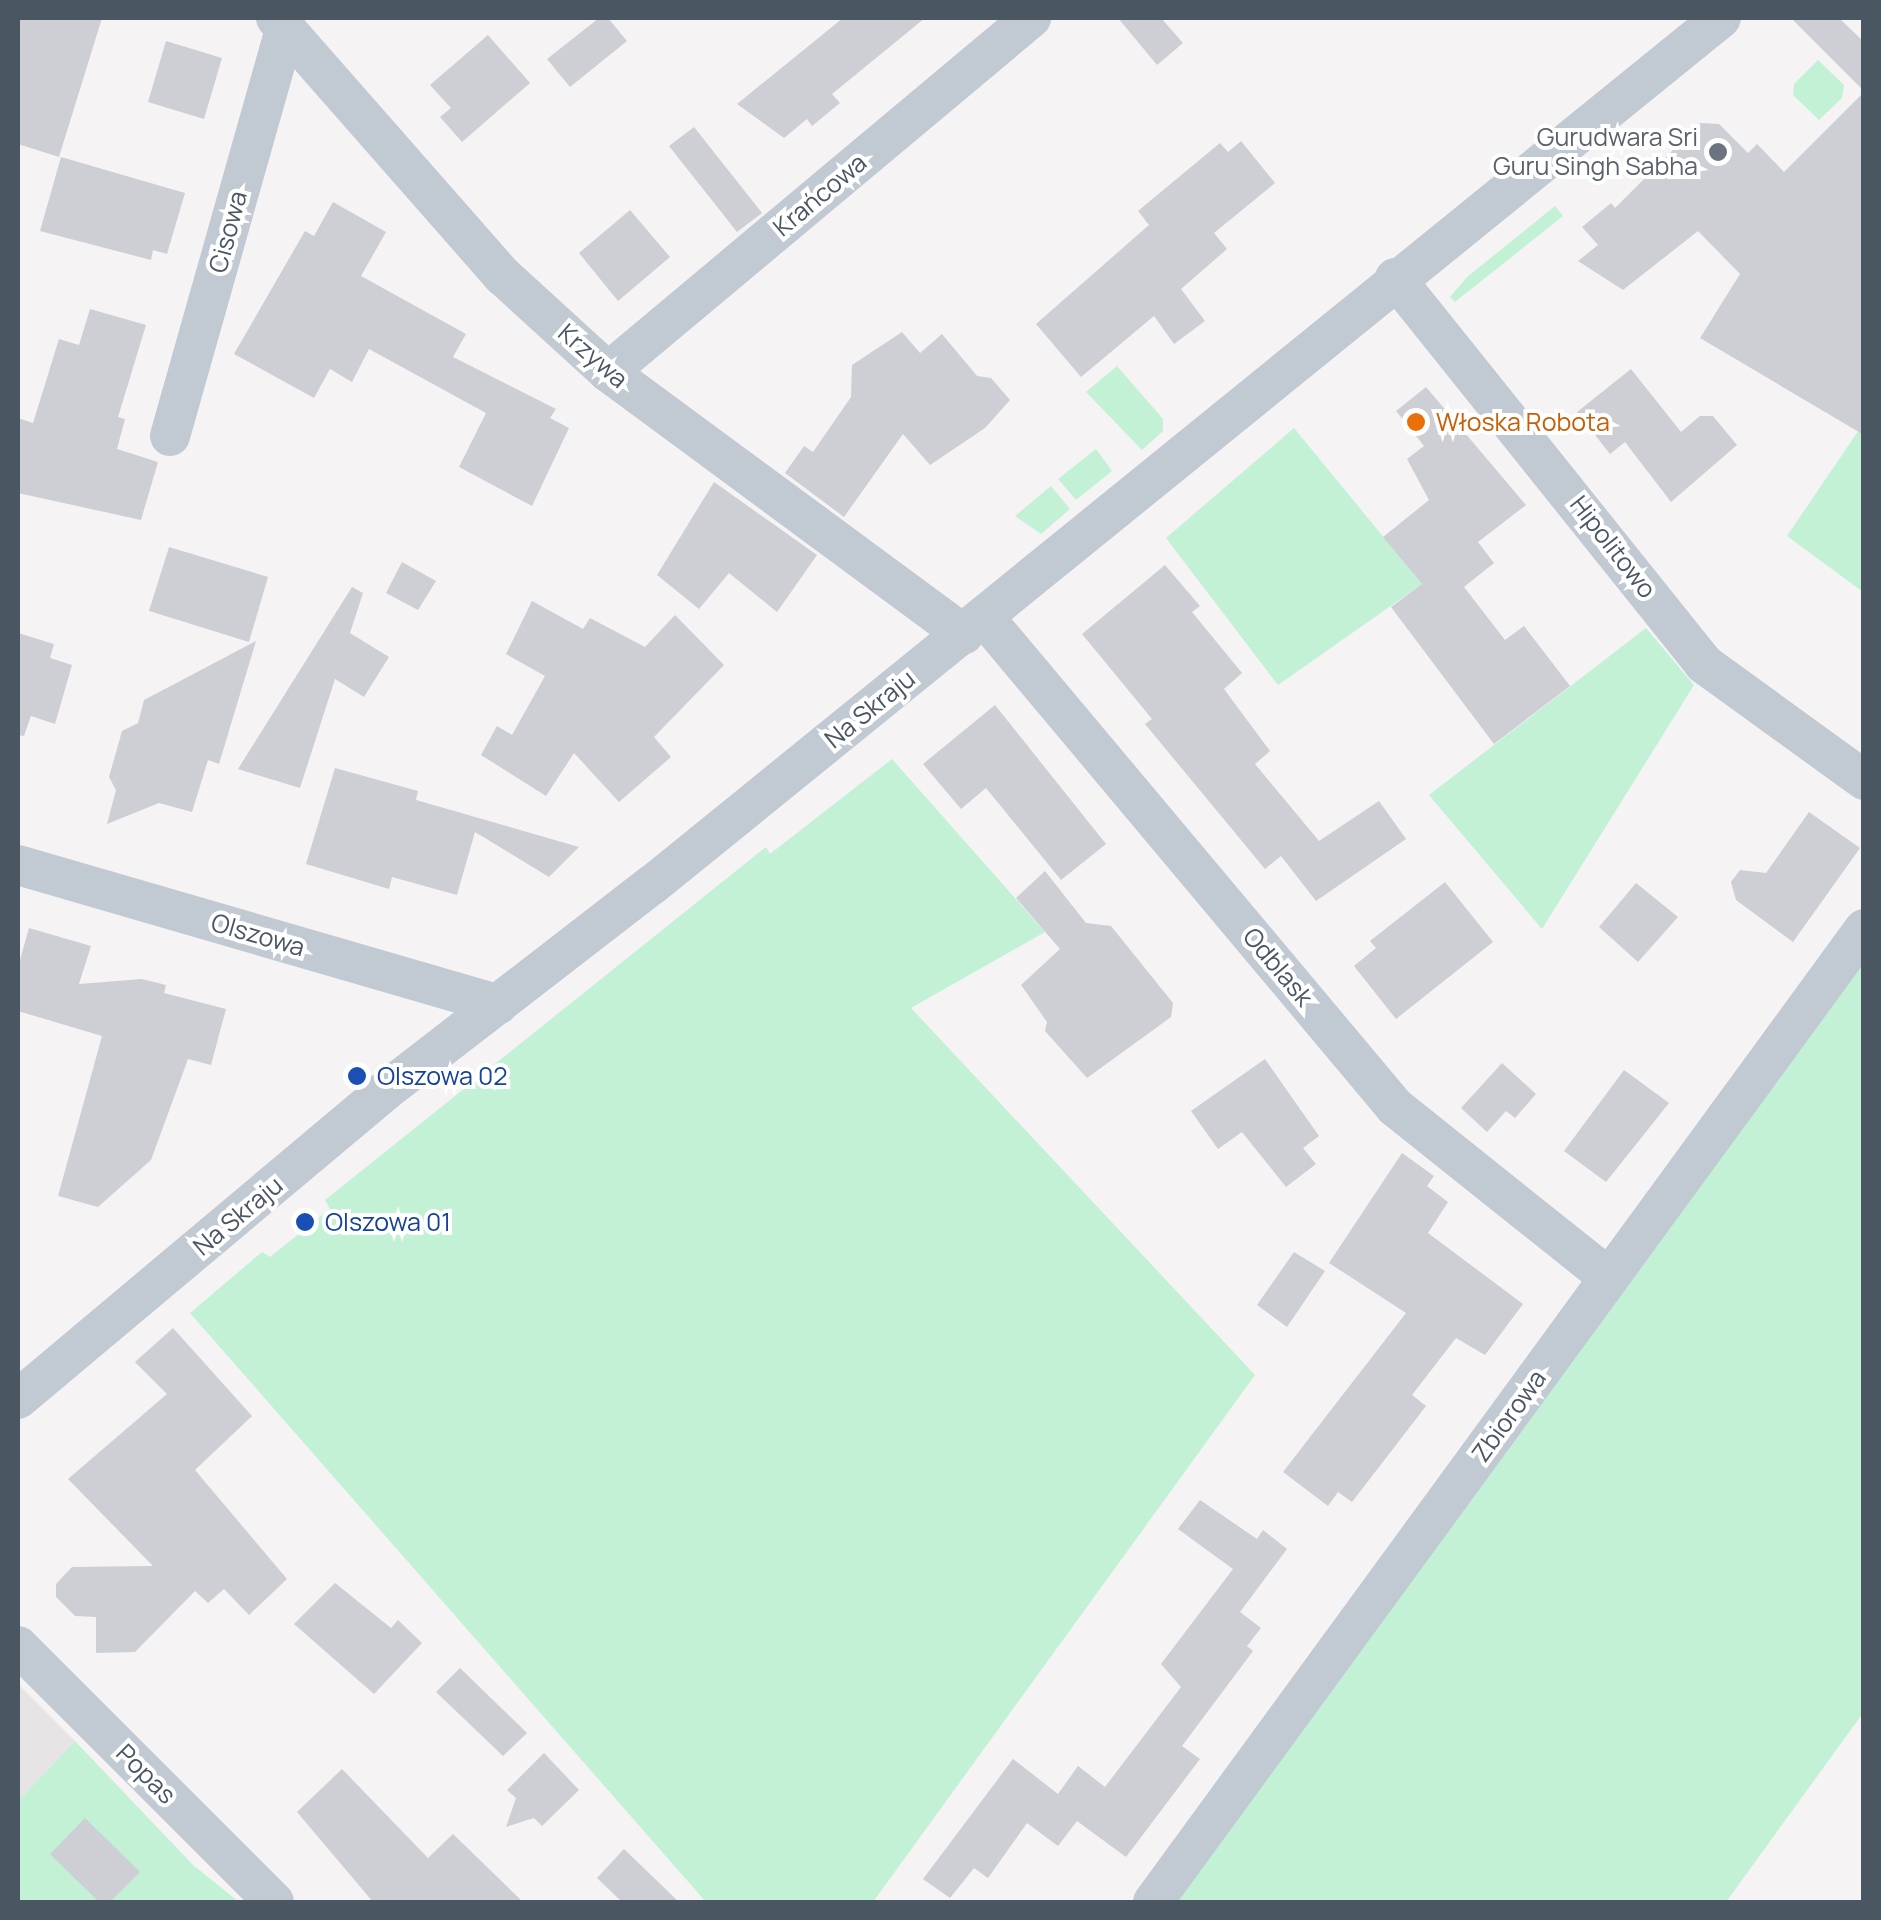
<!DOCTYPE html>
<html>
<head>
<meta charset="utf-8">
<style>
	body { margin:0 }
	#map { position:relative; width:1881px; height:1920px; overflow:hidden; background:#f5f3f3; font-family:Manrope,sans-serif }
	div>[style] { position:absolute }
	.education>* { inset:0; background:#e6e4e5 }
	.green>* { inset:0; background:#c3f1d5 }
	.building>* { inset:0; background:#cdcfd5 }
	.street>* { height:40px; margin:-20px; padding:0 20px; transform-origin:20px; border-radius:20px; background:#c1cad2 }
	.dots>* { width:28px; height:28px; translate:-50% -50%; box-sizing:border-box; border:5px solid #fff; border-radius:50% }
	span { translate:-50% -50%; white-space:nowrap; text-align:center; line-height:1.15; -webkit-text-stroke:8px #fff; paint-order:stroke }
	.worship-label { font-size:25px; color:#5b616d }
	.right { translate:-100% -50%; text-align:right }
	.street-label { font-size:25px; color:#4a5661 }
	.food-label { font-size:25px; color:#c56008 }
	.left { translate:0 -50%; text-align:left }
	.transit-label { font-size:25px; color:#164399 }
	.frame { position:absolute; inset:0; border:20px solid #4a5661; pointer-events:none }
</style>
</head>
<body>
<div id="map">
	<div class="education">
		<div style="clip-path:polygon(18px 1684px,75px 1741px,18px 1801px)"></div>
	</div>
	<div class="green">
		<div style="clip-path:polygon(1818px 60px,1844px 85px,1842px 98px,1819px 120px,1793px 95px,1794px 84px)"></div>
		<div style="clip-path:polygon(1555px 206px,1563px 216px,1455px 302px,1450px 297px,1467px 277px)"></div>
		<div style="clip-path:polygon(1117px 366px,1163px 419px,1163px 431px,1142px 450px,1086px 392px)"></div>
		<div style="clip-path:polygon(1863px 424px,1863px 592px,1787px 536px)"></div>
		<div style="clip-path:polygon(1294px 428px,1422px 584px,1278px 685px,1166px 538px)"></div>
		<div style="clip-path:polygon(1096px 449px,1112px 471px,1076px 500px,1058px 479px)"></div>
		<div style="clip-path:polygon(1051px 486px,1070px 509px,1041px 534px,1015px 516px)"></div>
		<div style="clip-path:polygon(1646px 628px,1694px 685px,1542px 929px,1429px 795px)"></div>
		<div style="clip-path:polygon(892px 759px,1045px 932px,911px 1008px,1255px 1375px,873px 1902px,706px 1902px,190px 1313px,262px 1252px,270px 1257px,330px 1209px,325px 1200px,766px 847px,770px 854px)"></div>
		<div style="clip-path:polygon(1863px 959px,1863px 1713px,1726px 1902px,1176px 1902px)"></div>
		<div style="clip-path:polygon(75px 1741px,193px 1865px,239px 1902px,18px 1902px,18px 1801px)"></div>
	</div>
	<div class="building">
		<div style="clip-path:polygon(18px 18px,102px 18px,59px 157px,18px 144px)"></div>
		<div style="clip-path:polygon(599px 18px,608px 18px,627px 41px,570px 87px,547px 59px)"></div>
		<div style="clip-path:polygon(843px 18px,925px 18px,832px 94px,840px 103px,812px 126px,807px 119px,784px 138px,737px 104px)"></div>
		<div style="clip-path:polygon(1118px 18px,1161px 18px,1183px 43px,1157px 65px)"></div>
		<div style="clip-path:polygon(1791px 18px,1839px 18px,1864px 42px,1864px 91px)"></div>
		<div style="clip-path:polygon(488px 35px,530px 83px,462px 142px,440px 117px,451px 108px,430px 85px)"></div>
		<div style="clip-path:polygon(166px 41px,222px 58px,204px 119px,148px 102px)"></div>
		<div style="clip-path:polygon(1864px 92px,1864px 435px,1700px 338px,1740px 274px,1698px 231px,1623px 290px,1578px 261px,1598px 245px,1582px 227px,1611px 203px,1615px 208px,1700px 123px,1719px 124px,1748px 153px,1757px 144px,1784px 172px)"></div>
		<div style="clip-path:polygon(694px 127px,762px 213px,737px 232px,669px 146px)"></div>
		<div style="clip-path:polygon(1241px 141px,1275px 183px,1214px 233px,1227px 249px,1181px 289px,1205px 321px,1174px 344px,1154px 316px,1081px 377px,1036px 324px,1149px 225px,1138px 211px,1220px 143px,1228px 152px)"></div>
		<div style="clip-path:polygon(61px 157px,185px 193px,167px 254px,153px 250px,151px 260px,40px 231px)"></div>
		<div style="clip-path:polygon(333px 202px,386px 232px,361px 276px,466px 334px,453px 357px,556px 409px,550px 418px,569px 428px,532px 506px,459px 467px,486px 413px,369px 349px,352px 382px,330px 369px,314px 398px,234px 354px,305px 231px,314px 236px)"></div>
		<div style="clip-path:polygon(630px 210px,670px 257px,618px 301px,579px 253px)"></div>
		<div style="clip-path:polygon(90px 309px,146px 325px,118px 417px,125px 419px,117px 449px,158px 462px,141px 520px,18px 493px,18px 418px,33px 423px,59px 339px,79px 345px)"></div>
		<div style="clip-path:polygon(902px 332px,920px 353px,942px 334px,977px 376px,991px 378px,1010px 400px,985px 428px,930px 465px,903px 434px,844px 517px,785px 473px,804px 446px,813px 452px,851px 397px,852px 365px)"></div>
		<div style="clip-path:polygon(1631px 369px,1681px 432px,1700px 416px,1713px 416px,1737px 445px,1671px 502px,1625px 442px,1610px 454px,1577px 412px)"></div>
		<div style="clip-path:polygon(1426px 387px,1526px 505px,1478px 542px,1494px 563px,1464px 587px,1505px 640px,1524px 626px,1570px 686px,1494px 744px,1391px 607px,1422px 584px,1383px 537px,1429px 500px,1407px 459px,1424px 446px,1396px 411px)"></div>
		<div style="clip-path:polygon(714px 482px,817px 555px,777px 612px,729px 573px,699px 609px,657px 575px)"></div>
		<div style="clip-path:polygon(169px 547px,268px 577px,249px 642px,149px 611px)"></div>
		<div style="clip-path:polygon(402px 562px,436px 581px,418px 610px,386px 593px)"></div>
		<div style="clip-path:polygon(1165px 565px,1200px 606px,1192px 612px,1242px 673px,1224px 689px,1270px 751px,1255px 764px,1319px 841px,1379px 801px,1406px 839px,1316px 901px,1281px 856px,1265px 869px,1145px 724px,1152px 719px,1082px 634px)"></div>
		<div style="clip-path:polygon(352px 587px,363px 593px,350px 633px,389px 657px,364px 697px,335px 679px,300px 788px,238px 769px)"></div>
		<div style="clip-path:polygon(532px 601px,583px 629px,590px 618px,645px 647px,675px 615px,724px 665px,654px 737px,671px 757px,619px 802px,574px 753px,546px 796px,481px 755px,497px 726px,512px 735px,545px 676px,506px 654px)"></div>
		<div style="clip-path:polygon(18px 633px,54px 644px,50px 658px,72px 665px,55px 724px,31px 716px,24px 736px,18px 735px)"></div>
		<div style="clip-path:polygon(256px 641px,219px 764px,208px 760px,192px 812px,159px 803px,107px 824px,116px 790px,109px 777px,122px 731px,138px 723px,144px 700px)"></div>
		<div style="clip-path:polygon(995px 705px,1106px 844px,1061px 880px,986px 788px,961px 809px,923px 764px)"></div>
		<div style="clip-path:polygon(335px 768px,418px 791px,416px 800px,579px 847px,549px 877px,475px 832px,457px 895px,392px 877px,389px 889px,306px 864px)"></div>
		<div style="clip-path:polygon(1809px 812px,1860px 848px,1793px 942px,1736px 900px,1731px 882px,1740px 870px,1766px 873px)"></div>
		<div style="clip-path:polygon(1045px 871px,1086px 923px,1111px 926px,1173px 1003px,1171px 1017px,1087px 1078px,1045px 1031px,1047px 1022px,1021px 985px,1060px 949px,1016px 898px)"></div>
		<div style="clip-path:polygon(1445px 882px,1493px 942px,1396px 1019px,1354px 966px,1376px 948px,1370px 941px)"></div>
		<div style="clip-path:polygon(1636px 883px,1678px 917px,1638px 962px,1599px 927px)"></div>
		<div style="clip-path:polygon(29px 928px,91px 946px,79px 984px,142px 979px,166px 985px,164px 993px,226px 1009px,211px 1065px,188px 1059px,151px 1160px,98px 1207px,58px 1196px,102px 1036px,18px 1011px,18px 967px)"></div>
		<div style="clip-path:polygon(1265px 1059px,1319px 1136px,1303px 1148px,1316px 1164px,1286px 1187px,1242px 1132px,1218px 1149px,1191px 1111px)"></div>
		<div style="clip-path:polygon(1502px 1063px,1536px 1094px,1515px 1118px,1506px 1111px,1487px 1132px,1461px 1108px)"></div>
		<div style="clip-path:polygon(1624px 1070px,1669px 1103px,1606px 1182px,1564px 1151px)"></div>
		<div style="clip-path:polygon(1402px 1153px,1434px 1176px,1427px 1186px,1448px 1202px,1428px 1233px,1523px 1304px,1485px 1355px,1456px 1338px,1412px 1395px,1426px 1406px,1352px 1502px,1338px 1492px,1328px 1506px,1283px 1472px,1406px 1313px,1329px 1263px)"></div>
		<div style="clip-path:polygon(1294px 1252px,1325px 1271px,1287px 1327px,1257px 1305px)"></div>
		<div style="clip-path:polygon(173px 1328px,252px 1416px,195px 1470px,287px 1579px,249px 1615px,224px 1589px,208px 1603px,195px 1591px,135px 1652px,96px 1653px,96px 1617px,75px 1616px,56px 1597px,56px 1584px,72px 1567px,153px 1566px,68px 1479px,167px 1394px,135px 1362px)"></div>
		<div style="clip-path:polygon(1200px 1500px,1257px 1539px,1263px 1530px,1287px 1549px,1240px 1612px,1261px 1628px,1247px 1646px,1253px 1651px,1182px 1746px,1200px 1759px,1126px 1857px,1077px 1821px,1058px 1846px,1027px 1823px,988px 1878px,974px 1868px,950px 1898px,923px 1879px,1013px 1759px,1058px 1794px,1078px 1766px,1105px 1787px,1181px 1687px,1161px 1664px,1233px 1569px,1178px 1529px)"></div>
		<div style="clip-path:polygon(335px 1583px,391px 1628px,398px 1620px,422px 1643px,374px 1694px,294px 1624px)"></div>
		<div style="clip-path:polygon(460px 1668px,527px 1733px,503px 1756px,436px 1692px)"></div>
		<div style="clip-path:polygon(544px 1753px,579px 1790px,542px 1826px,534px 1818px,506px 1827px,516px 1798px,507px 1790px)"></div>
		<div style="clip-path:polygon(342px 1769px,428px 1858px,453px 1834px,523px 1902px,373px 1902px,297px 1812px)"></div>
		<div style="clip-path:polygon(85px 1818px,140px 1872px,110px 1902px,99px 1902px,50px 1854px)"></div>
		<div style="clip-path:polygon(624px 1849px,679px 1902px,622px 1902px,597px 1878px)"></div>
	</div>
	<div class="street">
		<div style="left:276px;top:18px;width:344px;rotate:48.7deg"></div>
		<div style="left:503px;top:276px;width:142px;rotate:42.4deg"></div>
		<div style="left:608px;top:372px;width:442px;rotate:36.4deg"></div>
		<div style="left:1395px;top:278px;width:494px;rotate:51.3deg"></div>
		<div style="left:1704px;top:664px;width:198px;rotate:35.9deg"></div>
		<div style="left:608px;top:372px;width:552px;rotate:-39.93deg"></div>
		<div style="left:170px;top:436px;width:425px;rotate:-74.2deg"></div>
		<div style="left:984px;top:617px;width:640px;rotate:50.01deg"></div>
		<div style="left:1395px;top:1107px;width:274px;rotate:38.6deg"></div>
		<div style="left:18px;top:865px;width:500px;rotate:16.2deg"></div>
		<div style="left:18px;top:1399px;width:479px;rotate:-40deg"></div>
		<div style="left:385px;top:1091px;width:337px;rotate:-37.7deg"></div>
		<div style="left:652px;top:885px;width:1376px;rotate:-39.04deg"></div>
		<div style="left:18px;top:1646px;width:362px;rotate:45deg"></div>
		<div style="left:1153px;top:1902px;width:1205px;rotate:-53.84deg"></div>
	</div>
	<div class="dots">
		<div style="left:1718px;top:152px;background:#6b7280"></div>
		<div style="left:1416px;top:422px;background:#e8710a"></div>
		<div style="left:357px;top:1076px;background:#1a4fb4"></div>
		<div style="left:305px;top:1222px;background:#1a4fb4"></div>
	</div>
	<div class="worship-label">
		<span class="right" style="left:1698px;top:152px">Gurudwara Sri<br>Guru Singh Sabha</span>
	</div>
	<div class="street-label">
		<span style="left:820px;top:195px;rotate:-40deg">Krańcowa</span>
		<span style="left:228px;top:232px;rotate:-75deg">Cisowa</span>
		<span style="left:593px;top:356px;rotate:41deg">Krzywa</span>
		<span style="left:1613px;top:547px;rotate:52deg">Hipolitowo</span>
		<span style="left:870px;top:709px;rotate:-39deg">Na Skraju</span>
		<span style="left:258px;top:935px;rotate:16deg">Olszowa</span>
		<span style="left:1278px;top:967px;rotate:50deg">Odblask</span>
		<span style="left:238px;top:1216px;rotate:-40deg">Na Skraju</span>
		<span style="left:1509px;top:1416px;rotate:-54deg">Zbiorowa</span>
		<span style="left:146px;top:1774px;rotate:45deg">Popas</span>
	</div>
	<div class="food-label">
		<span class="left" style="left:1436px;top:422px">Włoska Robota</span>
	</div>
	<div class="transit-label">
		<span class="left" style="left:377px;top:1076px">Olszowa 02</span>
		<span class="left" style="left:325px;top:1222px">Olszowa 01</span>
	</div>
	<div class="frame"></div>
</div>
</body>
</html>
